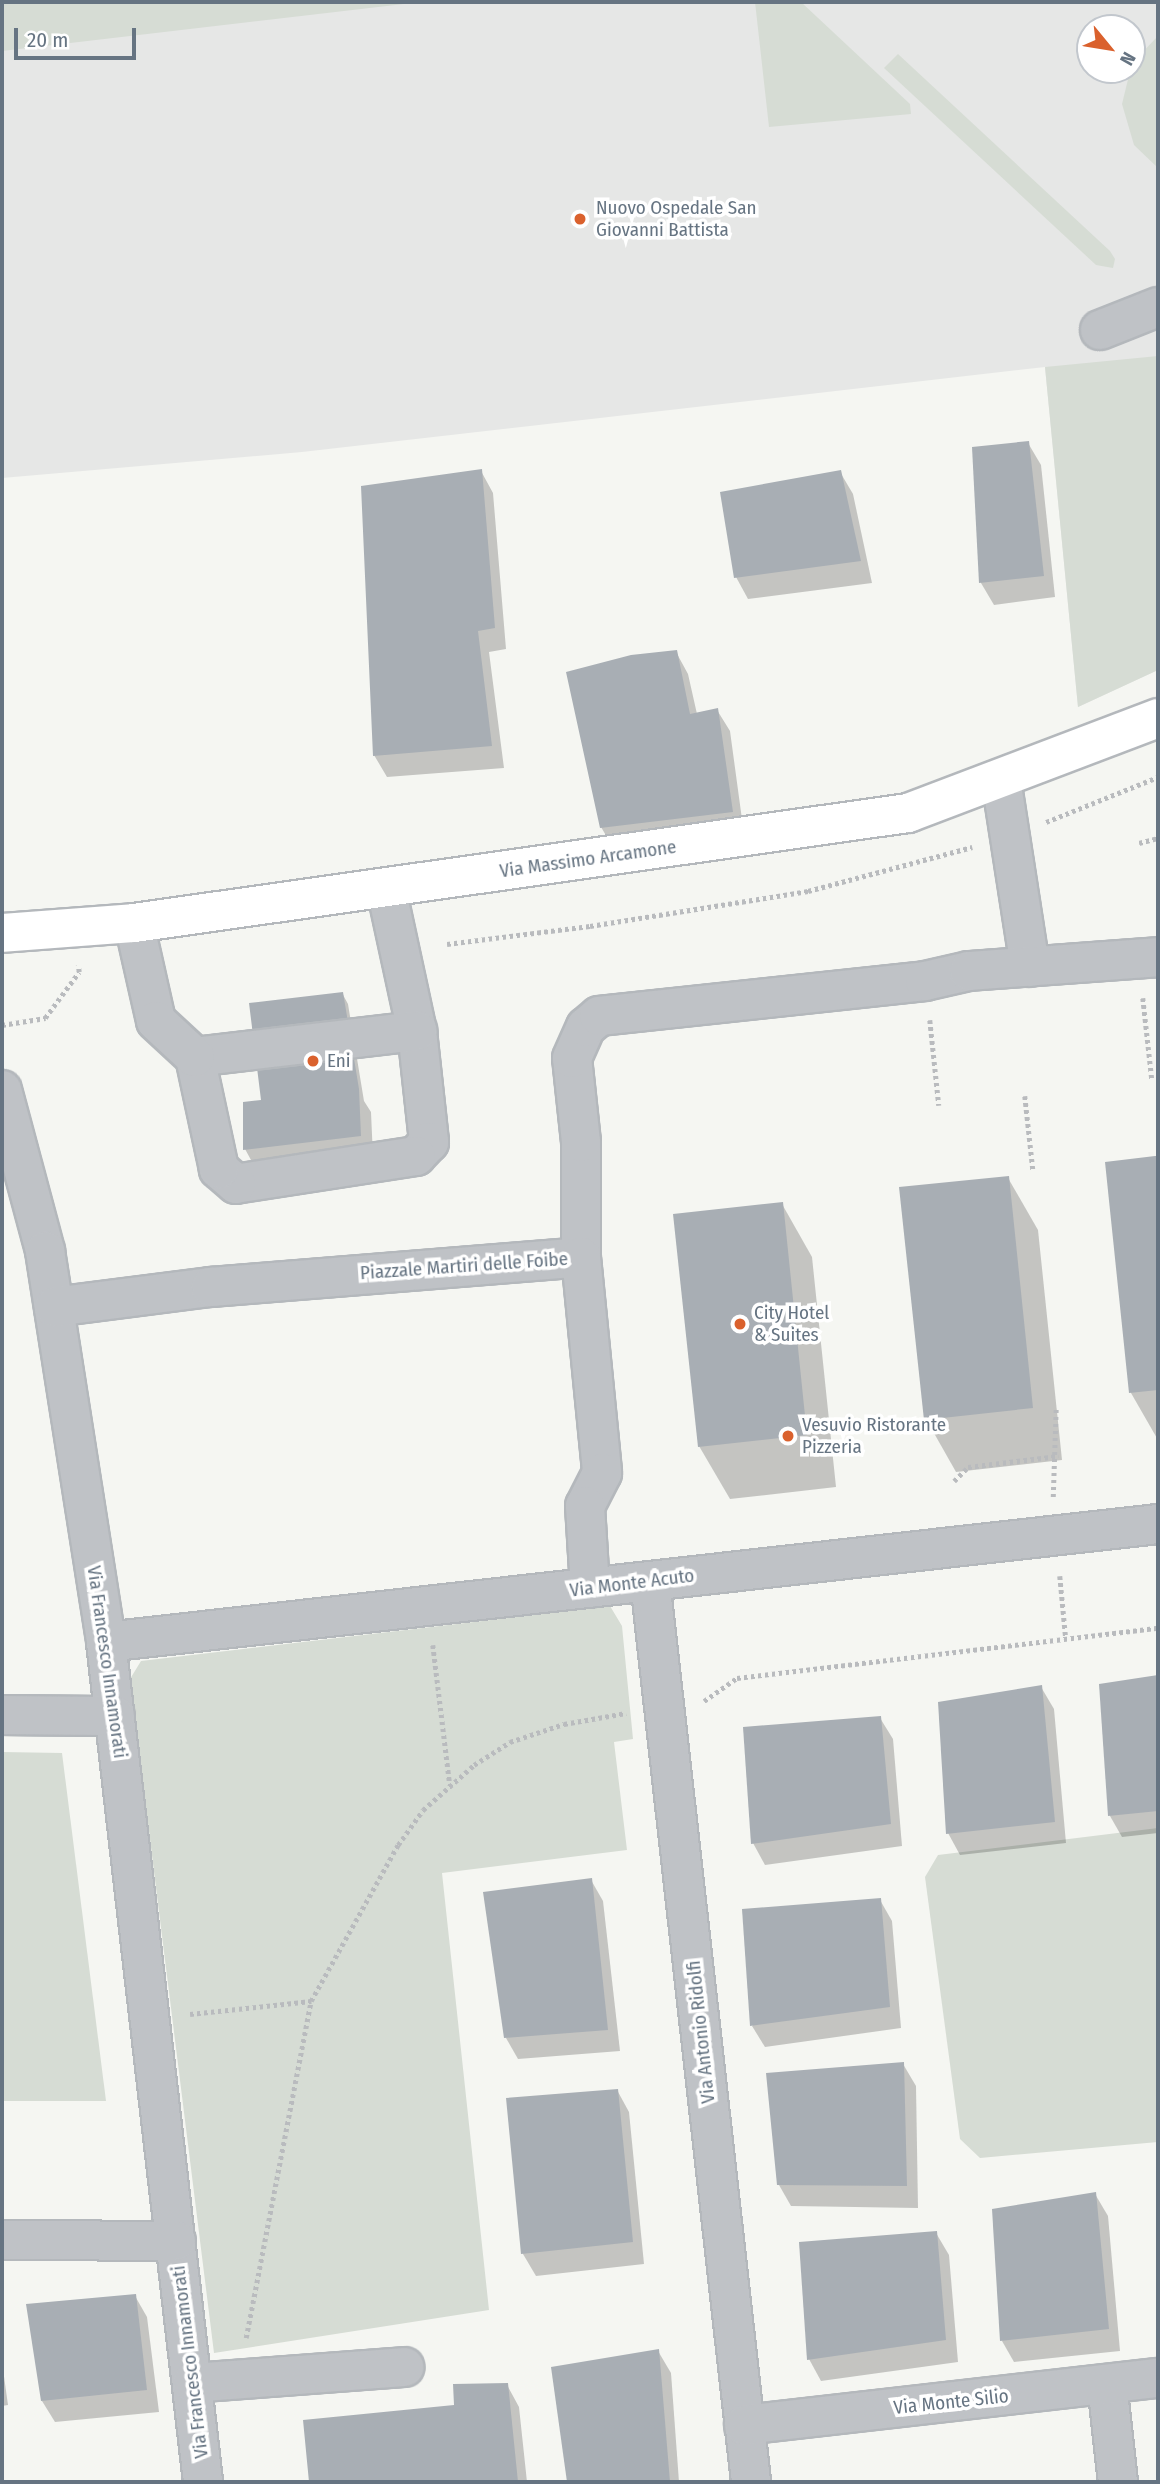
<!DOCTYPE html>
<html>
<head>
<meta charset="utf-8">
<style>
	body { margin:0 }
	#map { position:relative; width:1160px; height:2484px; overflow:hidden; background:#f5f6f2; font-family:"Fira Sans Condensed",sans-serif }
	div>[style] { position:absolute }
	.built>* { inset:0; background:#e6e7e6 }
	.green>* { inset:0; background:#d6dcd4 }
	.shadow>* { inset:0; background:#0003 }
	.building>* { inset:0; background:#a8aeb4 }
	.path>* { height:4.5px; margin-top:-2.25px; transform-origin:0; background:repeating-linear-gradient(90deg,#b9bbbe 0 3.5px,transparent 0 7px) }
	.roads { filter:drop-shadow(2px 0 #b4b8bc) drop-shadow(-2px 0 #b4b8bc) drop-shadow(0 2px #b4b8bc) drop-shadow(0 -2px #b4b8bc) }
	.minor>* { height:38px; margin:-19px; padding:0 19px; transform-origin:19px; border-radius:19px; background:#bfc2c6 }
	.major>* { height:38px; margin:-19px; padding:0 19px; transform-origin:19px; border-radius:19px; background:#fff }
	.dots>* { width:19px; height:19px; translate:-50% -50%; box-sizing:border-box; border:4px solid #fff; border-radius:50% }
	span { translate:-50% -50%; white-space:nowrap; text-align:center; line-height:1.15; -webkit-text-stroke:7px #fff; paint-order:stroke }
	.poi-label { font-size:19px; color:#667482 }
	.left { translate:0 -50%; text-align:left }
	.street-label { font-size:19px; color:#667482 }
	.frame { position:absolute; inset:0; border:4px solid #667482; pointer-events:none }
	.north { position:absolute; left:1076px; top:14px; width:70px; height:70px; box-sizing:border-box; background:#fff; border:2px solid #c2c7cd; border-radius:50%; rotate:120deg; font-size:19px; font-weight:700; line-height:28px; text-align:center; color:#667482 }
	.north::after { content:''; display:block; margin:auto; width:24px; height:32px; background:#da612d; clip-path:polygon(50% 0,100% 100%,50% 72%,0 100%) }
	.scale { position:absolute; left:14px; top:28px; width:122px; height:32px; box-sizing:border-box; border:4px solid #667482; border-top:0; padding-left:9px; font-size:21px; line-height:24px; white-space:nowrap; color:#667482; -webkit-text-stroke:5px #fff; paint-order:stroke }
</style>
</head>
<body>
<div id="map">
	<div class="built">
		<div style="clip-path:polygon(evenodd,2px 2px,1158px 2px,1158px 670px,1078px 707px,1045px 367px,302px 452px,2px 478px,2px 2px,1090px 28px,1132px 28px,1132px 70px,1090px 70px,1090px 28px)"></div>
	</div>
	<div class="green">
		<div style="clip-path:polygon(2px 2px,421px 2px,2px 51px)"></div>
		<div style="clip-path:polygon(755px 2px,801px 2px,910px 104px,911px 114px,769px 127px)"></div>
		<div style="clip-path:polygon(1158px 36px,1158px 168px,1134px 145px,1122px 104px,1132px 63px)"></div>
		<div style="clip-path:polygon(898px 54px,1110px 251px,1115px 259px,1113px 268px,1096px 265px,884px 68px)"></div>
		<div style="clip-path:polygon(1158px 356px,1158px 670px,1078px 707px,1045px 367px)"></div>
		<div style="clip-path:polygon(610px 1606px,622px 1626px,633px 1739px,614px 1742px,627px 1850px,442px 1873px,489px 2310px,214px 2353px,130px 1679px,141px 1661px)"></div>
		<div style="clip-path:polygon(2px 1752px,62px 1753px,106px 2101px,2px 2101px)"></div>
		<div style="clip-path:polygon(1158px 1828px,1158px 2142px,980px 2158px,960px 2139px,925px 1877px,938px 1855px)"></div>
	</div>
	<div class="shadow">
		<div style="clip-path:polygon(1028px 443px,1041px 465px,1055px 597px,994px 605px,981px 583px,974px 448px)"></div>
		<div style="clip-path:polygon(481px 471px,493px 493px,506px 649px,489px 652px,504px 768px,387px 777px,374px 755px)"></div>
		<div style="clip-path:polygon(840px 472px,853px 494px,872px 583px,748px 599px,736px 577px)"></div>
		<div style="clip-path:polygon(676px 652px,688px 674px,697px 714px,717px 710px,730px 731px,744px 834px,614px 849px,601px 827px)"></div>
		<div style="clip-path:polygon(342px 993px,348px 1004px,364px 1101px,371px 1112px,373px 1157px,257px 1171px,245px 1149px,263px 1102px)"></div>
		<div style="clip-path:polygon(1158px 1157px,1158px 1440px,1131px 1393px,1107px 1163px)"></div>
		<div style="clip-path:polygon(1008px 1178px,1038px 1230px,1062px 1460px,956px 1472px,926px 1419px)"></div>
		<div style="clip-path:polygon(782px 1204px,812px 1257px,836px 1487px,730px 1499px,699px 1446px)"></div>
		<div style="clip-path:polygon(1158px 1677px,1158px 1833px,1122px 1837px,1110px 1816px,1101px 1686px)"></div>
		<div style="clip-path:polygon(1041px 1687px,1054px 1709px,1066px 1843px,960px 1855px,948px 1833px)"></div>
		<div style="clip-path:polygon(880px 1718px,893px 1739px,902px 1846px,765px 1865px,753px 1843px)"></div>
		<div style="clip-path:polygon(591px 1880px,603px 1901px,620px 2051px,518px 2059px,506px 2038px)"></div>
		<div style="clip-path:polygon(880px 1900px,892px 1921px,901px 2028px,765px 2047px,752px 2026px)"></div>
		<div style="clip-path:polygon(903px 2064px,916px 2086px,918px 2208px,791px 2206px,779px 2185px)"></div>
		<div style="clip-path:polygon(617px 2090px,629px 2112px,644px 2264px,536px 2276px,523px 2254px,508px 2099px)"></div>
		<div style="clip-path:polygon(1095px 2194px,1108px 2216px,1120px 2351px,1014px 2362px,1002px 2341px)"></div>
		<div style="clip-path:polygon(936px 2233px,949px 2255px,958px 2362px,821px 2381px,809px 2359px)"></div>
		<div style="clip-path:polygon(135px 2296px,147px 2317px,159px 2412px,55px 2422px,42px 2401px)"></div>
		<div style="clip-path:polygon(658px 2351px,671px 2373px,679px 2482px,569px 2482px,553px 2368px)"></div>
		<div style="clip-path:polygon(2px 2362px,8px 2405px,2px 2406px)"></div>
		<div style="clip-path:polygon(507px 2385px,519px 2407px,527px 2482px,311px 2482px,305px 2422px,455px 2406px)"></div>
	</div>
	<div class="building">
		<div style="clip-path:polygon(1029px 441px,1044px 576px,979px 583px,972px 447px)"></div>
		<div style="clip-path:polygon(482px 469px,495px 628px,478px 631px,492px 746px,373px 756px,361px 486px)"></div>
		<div style="clip-path:polygon(841px 470px,861px 561px,734px 578px,720px 492px)"></div>
		<div style="clip-path:polygon(677px 650px,690px 714px,718px 708px,733px 812px,600px 828px,566px 672px,631px 655px)"></div>
		<div style="clip-path:polygon(343px 992px,359px 1089px,361px 1136px,243px 1150px,243px 1102px,261px 1100px,249px 1003px)"></div>
		<div style="clip-path:polygon(1155px 1156px,1158px 1156px,1158px 1390px,1129px 1393px,1105px 1162px)"></div>
		<div style="clip-path:polygon(1009px 1176px,1033px 1408px,924px 1420px,899px 1187px)"></div>
		<div style="clip-path:polygon(783px 1202px,807px 1435px,698px 1447px,673px 1214px)"></div>
		<div style="clip-path:polygon(1158px 1675px,1158px 1811px,1108px 1816px,1099px 1684px)"></div>
		<div style="clip-path:polygon(1042px 1685px,1055px 1822px,946px 1834px,938px 1702px)"></div>
		<div style="clip-path:polygon(881px 1716px,891px 1824px,751px 1844px,743px 1727px)"></div>
		<div style="clip-path:polygon(592px 1878px,608px 2030px,504px 2038px,483px 1892px)"></div>
		<div style="clip-path:polygon(881px 1898px,890px 2007px,750px 2026px,742px 1909px)"></div>
		<div style="clip-path:polygon(904px 2062px,907px 2186px,777px 2185px,766px 2073px)"></div>
		<div style="clip-path:polygon(618px 2089px,633px 2242px,521px 2254px,506px 2098px)"></div>
		<div style="clip-path:polygon(1096px 2192px,1109px 2329px,1000px 2341px,992px 2209px)"></div>
		<div style="clip-path:polygon(937px 2231px,946px 2340px,807px 2360px,799px 2242px)"></div>
		<div style="clip-path:polygon(136px 2294px,147px 2390px,41px 2401px,26px 2304px)"></div>
		<div style="clip-path:polygon(659px 2349px,670px 2482px,567px 2482px,551px 2367px)"></div>
		<div style="clip-path:polygon(508px 2383px,518px 2482px,309px 2482px,303px 2420px,454px 2405px,453px 2384px)"></div>
	</div>
	<div class="path">
		<div style="left:1046px;top:822px;width:121px;rotate:-21.9deg"></div>
		<div style="left:1139px;top:843px;width:20px;rotate:-15deg"></div>
		<div style="left:447px;top:944px;width:144px;rotate:-7.2deg"></div>
		<div style="left:590px;top:926px;width:221px;rotate:-9.1deg"></div>
		<div style="left:808px;top:891px;width:170px;rotate:-15deg"></div>
		<div style="left:1143px;top:998px;width:82px;rotate:83.7deg"></div>
		<div style="left:930px;top:1020px;width:86px;rotate:84deg"></div>
		<div style="left:2px;top:1025px;width:44px;rotate:-9.2deg"></div>
		<div style="left:45px;top:1018px;width:57px;rotate:-53.5deg"></div>
		<div style="left:79px;top:972px;width:7px;rotate:-98deg"></div>
		<div style="left:1025px;top:1096px;width:74px;rotate:83.8deg"></div>
		<div style="left:954px;top:1481px;width:20px;rotate:-45deg"></div>
		<div style="left:968px;top:1467px;width:91px;rotate:-7deg"></div>
		<div style="left:1053px;top:1497px;width:89px;rotate:-88.1deg"></div>
		<div style="left:1060px;top:1576px;width:63px;rotate:84.6deg"></div>
		<div style="left:433px;top:1645px;width:141px;rotate:83.1deg"></div>
		<div style="left:704px;top:1701px;width:40px;rotate:-34.9deg"></div>
		<div style="left:737px;top:1678px;width:424px;rotate:-6.8deg"></div>
		<div style="left:190px;top:2014px;width:122px;rotate:-6.1deg"></div>
		<div style="left:246px;top:2338px;width:343px;rotate:-79.1deg"></div>
		<div style="left:311px;top:2001px;width:179px;rotate:-60.9deg"></div>
		<div style="left:398px;top:1845px;width:43px;rotate:-54.5deg"></div>
		<div style="left:423px;top:1810px;width:68px;rotate:-41.4deg"></div>
		<div style="left:474px;top:1765px;width:43px;rotate:-32.6deg"></div>
		<div style="left:510px;top:1742px;width:57px;rotate:-18.4deg"></div>
		<div style="left:564px;top:1724px;width:63px;rotate:-10.1deg"></div>
	</div>
	<div class="roads">
		<div class="minor">
			<div style="left:1100px;top:330px;width:62px;rotate:-21.6deg"></div>
			<div style="left:1001px;top:779px;width:190px;rotate:81.2deg"></div>
			<div style="left:386px;top:888px;width:146px;rotate:77.8deg"></div>
			<div style="left:417px;top:1031px;width:112px;rotate:83.8deg"></div>
			<div style="left:429px;top:1142px;width:19px;rotate:133deg"></div>
			<div style="left:416px;top:1156px;width:182px;rotate:171.2deg"></div>
			<div style="left:236px;top:1184px;width:23px;rotate:-139deg"></div>
			<div style="left:219px;top:1169px;width:115px;rotate:-102.1deg"></div>
			<div style="left:195px;top:1057px;width:224px;rotate:-6.7deg"></div>
			<div style="left:134px;top:923px;width:100px;rotate:77.3deg"></div>
			<div style="left:156px;top:1021px;width:53px;rotate:42.7deg"></div>
			<div style="left:2px;top:1090px;width:167px;rotate:75deg"></div>
			<div style="left:45px;top:1251px;width:396px;rotate:81.1deg"></div>
			<div style="left:106px;top:1642px;width:846px;rotate:83.41deg"></div>
			<div style="left:581px;top:1257px;width:115px;rotate:-90deg"></div>
			<div style="left:581px;top:1142px;width:84px;rotate:-96.1deg"></div>
			<div style="left:572px;top:1058px;width:34px;rotate:-66deg"></div>
			<div style="left:586px;top:1027px;width:17px;rotate:-40deg"></div>
			<div style="left:599px;top:1016px;width:328px;rotate:-6.1deg"></div>
			<div style="left:925px;top:981px;width:45px;rotate:-12.8deg"></div>
			<div style="left:969px;top:971px;width:190px;rotate:-4.2deg"></div>
			<div style="left:54px;top:1307px;width:158px;rotate:-7.3deg"></div>
			<div style="left:211px;top:1287px;width:371px;rotate:-4.6deg"></div>
			<div style="left:581px;top:1257px;width:217px;rotate:84.4deg"></div>
			<div style="left:602px;top:1473px;width:37px;rotate:117deg"></div>
			<div style="left:585px;top:1506px;width:82px;rotate:86.5deg"></div>
			<div style="left:650px;top:1581px;width:907px;rotate:83.6deg"></div>
			<div style="left:106px;top:1642px;width:1059px;rotate:-6.4deg"></div>
			<div style="left:2px;top:1715px;width:113px;rotate:0.5deg"></div>
			<div style="left:2px;top:2240px;width:174px;rotate:0.3deg"></div>
			<div style="left:192px;top:2383px;width:213px;rotate:-4.3deg"></div>
			<div style="left:1107px;top:2384px;width:99px;rotate:83.6deg"></div>
			<div style="left:744px;top:2425px;width:417px;rotate:-6.5deg"></div>
		</div>
		<div class="major">
			<div style="left:2px;top:933px;width:132px;rotate:-4.3deg"></div>
			<div style="left:134px;top:923px;width:782px;rotate:-8.09deg"></div>
			<div style="left:908px;top:813px;width:267px;rotate:-20.8deg"></div>
		</div>
	</div>
	<div class="dots">
		<div style="left:580px;top:219px;background:#da612d"></div>
		<div style="left:313px;top:1061px;background:#da612d"></div>
		<div style="left:740px;top:1324px;background:#da612d"></div>
		<div style="left:788px;top:1436px;background:#da612d"></div>
	</div>
	<div class="poi-label">
		<span class="left" style="left:596px;top:219px">Nuovo Ospedale San<br>Giovanni Battista</span>
		<span class="left" style="left:327px;top:1061px">Eni</span>
		<span class="left" style="left:754px;top:1324px">City Hotel<br>&amp; Suites</span>
		<span class="left" style="left:802px;top:1436px">Vesuvio Ristorante<br>Pizzeria</span>
	</div>
	<div class="street-label">
		<span style="left:588px;top:859px;rotate:-8deg">Via Massimo Arcamone</span>
		<span style="left:464px;top:1266px;rotate:-4deg">Piazzale Martiri delle Foibe</span>
		<span style="left:632px;top:1583px;rotate:-7deg">Via Monte Acuto</span>
		<span style="left:107px;top:1662px;rotate:82deg">Via Francesco Innamorati</span>
		<span style="left:701px;top:2032px;rotate:-96deg">Via Antonio Ridolfi</span>
		<span style="left:190px;top:2362px;rotate:-97deg">Via Francesco Innamorati</span>
		<span style="left:951px;top:2402px;rotate:-6deg">Via Monte Silio</span>
	</div>
	<div class="frame"></div>
	<div class="north">N</div>
	<div class="scale">20 m</div>
</div>
</body>
</html>
